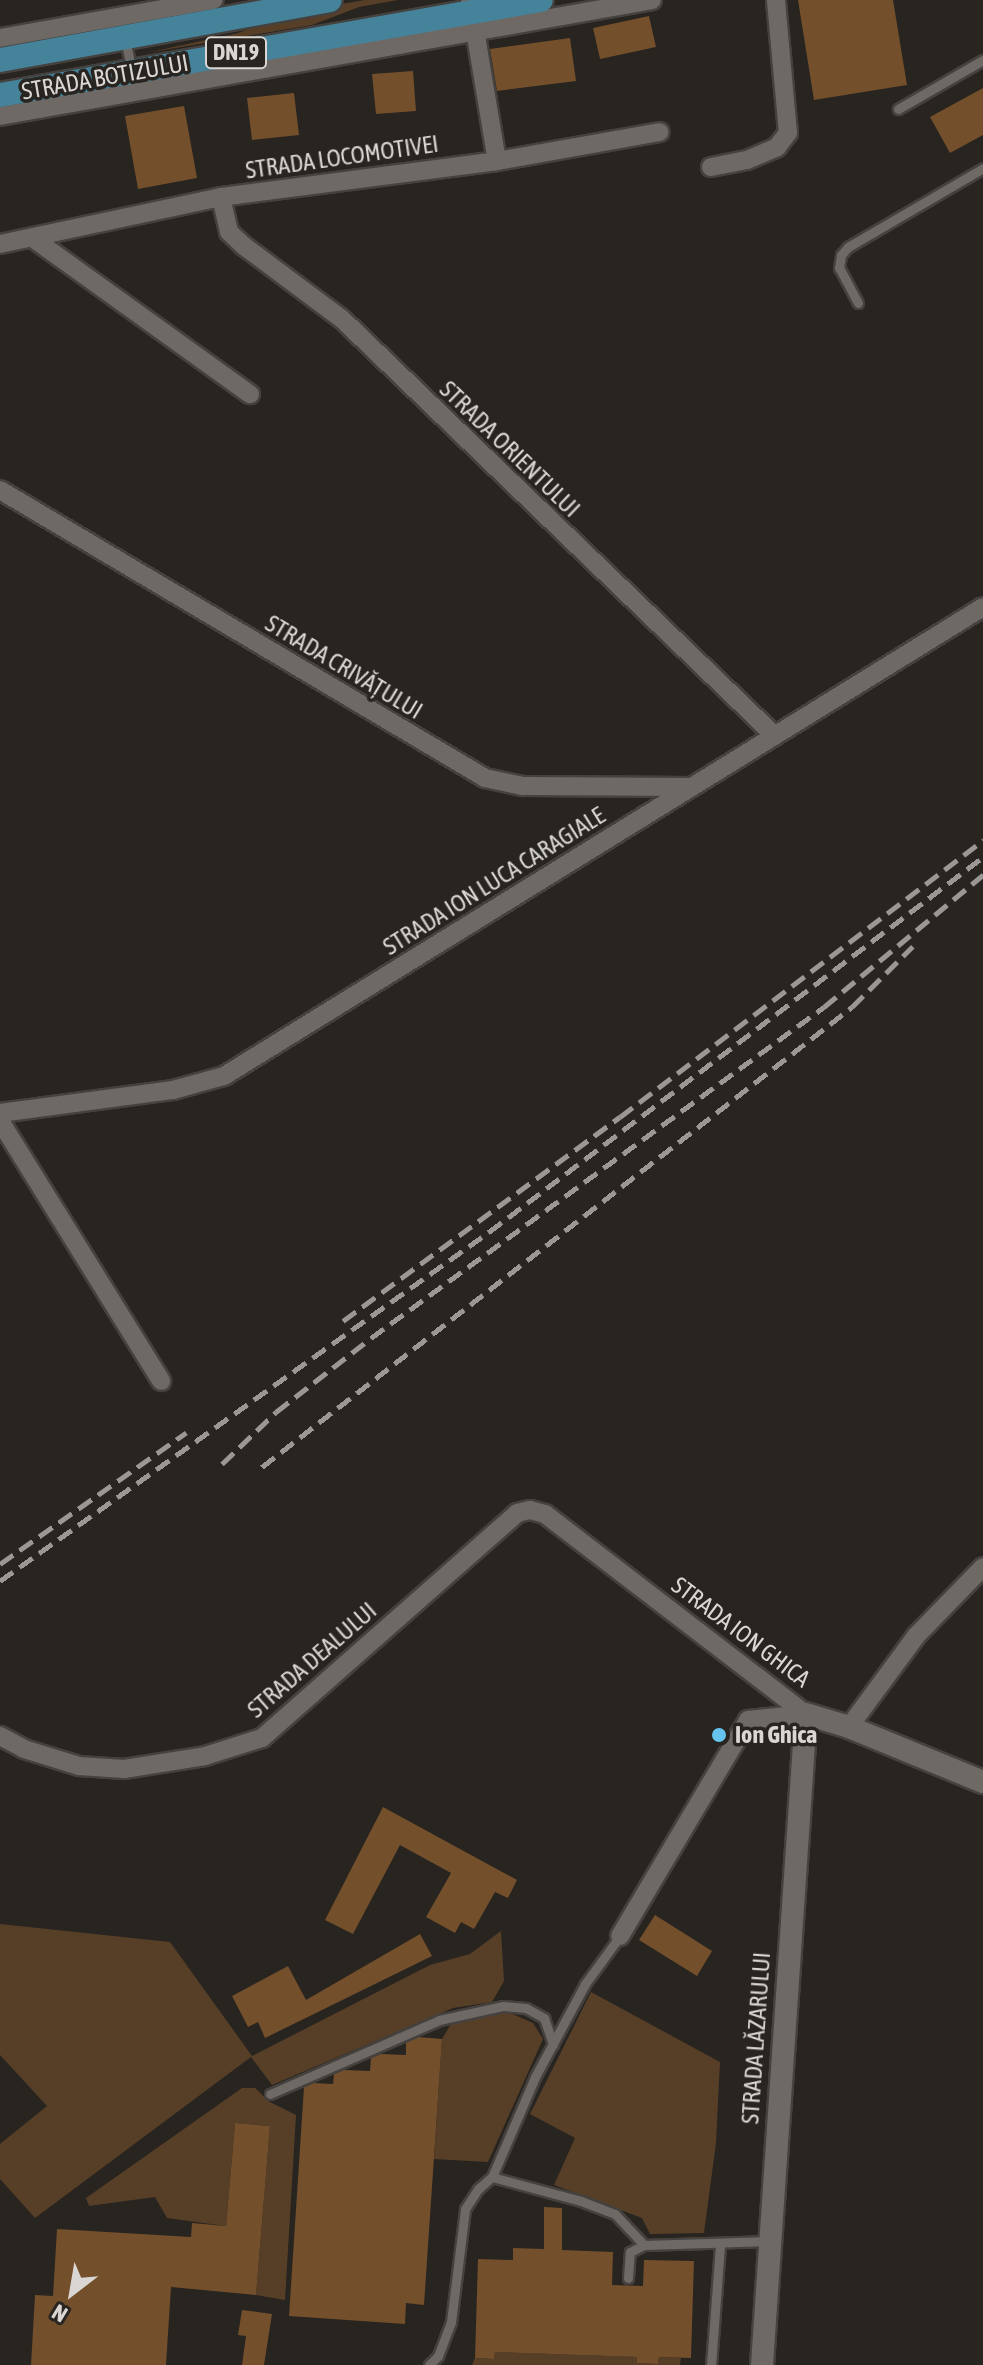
<!DOCTYPE html>
<html>
<head>
<meta charset="utf-8">
<style>
	body { margin:0 }
	#map { position:relative; width:983px; height:2365px; overflow:hidden; background:#282420; font-family:"Asap Condensed",sans-serif }
	div>[style] { position:absolute }
	.green>* { inset:0; background:#573f27 }
	.building>* { inset:0; background:#734f2b }
	.roads { filter:drop-shadow(2px 0 #45413e) drop-shadow(-2px 0 #45413e) drop-shadow(0 2px #45413e) drop-shadow(0 -2px #45413e) }
	.service>* { height:9px; margin:-4.5px; padding:0 4.5px; transform-origin:4.5px; border-radius:4.5px; background:#6e6965 }
	.minor>* { height:18px; margin:-9px; padding:0 9px; transform-origin:9px; border-radius:9px; background:#6e6965 }
	.tertiary>* { height:22px; margin:-11px; padding:0 11px; transform-origin:11px; border-radius:11px; background:#6e6965 }
	.primary>* { height:24px; margin:-12px; padding:0 12px; transform-origin:12px; border-radius:12px; background:#45839b }
	.rail>* { height:5px; margin-top:-2.5px; transform-origin:0; background:repeating-linear-gradient(90deg,#9a9794 0 16px,transparent 0 24px) }
	.dots>* { width:22px; height:22px; translate:-50% -50%; box-sizing:border-box; border:4px solid #282420; border-radius:50% }
	span { translate:-50% -50%; white-space:nowrap; text-align:center; line-height:1.15; -webkit-text-stroke:7px #282420; paint-order:stroke }
	.shield-label span { padding:2px 6px; background:#282420; border:2px solid; border-radius:6px; -webkit-text-stroke-width:0 }
	.shield-label { font-size:22px; color:#d9d6d3; font-weight:700 }
	.street-label { font-size:24px; color:#d9d6d3 }
	.poi-label { font-size:24px; color:#d9d6d3; font-weight:700 }
	.left { translate:0 -50%; text-align:left }
	.north { position:absolute; left:32px; top:2253px; width:80px; height:80px; -webkit-text-stroke:6px #282420; paint-order:stroke; rotate:211deg; font-size:22px; font-weight:700; line-height:32px; text-align:center; color:#d9d6d3 }
	.north::after { content:''; display:block; margin:auto; width:28px; height:36px; background:#d9d6d3; clip-path:polygon(50% 0,100% 100%,50% 72%,0 100%) }
</style>
</head>
<body>
<div id="map">
	<div class="green">
		<div style="clip-path:polygon(365px 0,398px 0,359px 7px,312px 25px,146px 53px,238px 33px,294px 12px)"></div>
		<div style="clip-path:polygon(0 1924px,170px 1942px,252px 2056px,430px 1965px,470px 1954px,501px 1931px,504px 1981px,492px 2002px,453px 2008px,272px 2085px,251px 2057px,35px 2218px,0 2179px,0 2144px,47px 2106px,0 2055px)"></div>
		<div style="clip-path:polygon(591px 1992px,720px 2062px,716px 2143px,704px 2233px,650px 2234px,642px 2218px,554px 2185px,575px 2138px,530px 2114px)"></div>
		<div style="clip-path:polygon(508px 2012px,533px 2023px,543px 2039px,488px 2162px,434px 2159px,442px 2039px,451px 2024px)"></div>
		<div style="clip-path:polygon(242px 2088px,255px 2088px,270px 2102px,296px 2115px,285px 2300px,256px 2295px,270px 2126px,235px 2123px,226px 2226px,167px 2218px,155px 2197px,89px 2206px,86px 2198px)"></div>
		<div style="clip-path:polygon(495px 2352px,637px 2357px,637px 2363px,658px 2364px,659px 2357px,681px 2358px,680px 2365px,472px 2365px,475px 2358px,494px 2359px)"></div>
	</div>
	<div class="building">
		<div style="clip-path:polygon(798px 0,893px 0,907px 85px,814px 100px)"></div>
		<div style="clip-path:polygon(649px 16px,656px 47px,600px 59px,593px 28px)"></div>
		<div style="clip-path:polygon(570px 38px,576px 81px,497px 91px,490px 49px)"></div>
		<div style="clip-path:polygon(413px 71px,416px 111px,376px 114px,372px 74px)"></div>
		<div style="clip-path:polygon(983px 88px,983px 135px,950px 153px,930px 117px)"></div>
		<div style="clip-path:polygon(294px 93px,299px 135px,252px 140px,247px 98px)"></div>
		<div style="clip-path:polygon(184px 106px,197px 178px,138px 189px,125px 116px)"></div>
		<div style="clip-path:polygon(383px 1807px,517px 1880px,508px 1898px,495px 1892px,474px 1929px,461px 1922px,455px 1933px,426px 1917px,451px 1873px,400px 1845px,353px 1934px,325px 1920px)"></div>
		<div style="clip-path:polygon(655px 1915px,712px 1951px,697px 1976px,639px 1940px)"></div>
		<div style="clip-path:polygon(420px 1934px,432px 1956px,265px 2038px,258px 2022px,248px 2027px,232px 1996px,288px 1966px,306px 2000px)"></div>
		<div style="clip-path:polygon(418px 2037px,442px 2039px,424px 2305px,406px 2303px,405px 2324px,289px 2316px,304px 2087px,314px 2083px,333px 2084px,334px 2074px,344px 2070px,370px 2071px,371px 2058px,381px 2054px,406px 2055px,406px 2042px)"></div>
		<div style="clip-path:polygon(235px 2123px,270px 2126px,256px 2295px,171px 2287px,166px 2365px,31px 2365px,35px 2295px,53px 2296px,57px 2229px,191px 2237px,192px 2223px,226px 2226px)"></div>
		<div style="clip-path:polygon(544px 2207px,562px 2208px,562px 2250px,613px 2252px,612px 2285px,643px 2286px,644px 2260px,694px 2261px,691px 2358px,659px 2357px,658px 2364px,637px 2363px,637px 2357px,495px 2352px,494px 2359px,475px 2358px,478px 2259px,513px 2260px,513px 2248px,544px 2249px)"></div>
		<div style="clip-path:polygon(242px 2310px,272px 2314px,264px 2365px,242px 2365px,246px 2336px,238px 2335px)"></div>
	</div>
	<div class="roads">
		<div class="service">
			<div style="left:125px;top:39px;width:34px;rotate:78deg"></div>
			<div style="left:898px;top:109px;width:98px;rotate:-30deg"></div>
			<div style="left:858px;top:303px;width:40px;rotate:-118deg"></div>
			<div style="left:839px;top:268px;width:13px;rotate:-81deg"></div>
			<div style="left:841px;top:255px;width:11px;rotate:-49deg"></div>
			<div style="left:848px;top:247px;width:156px;rotate:-30.3deg"></div>
			<div style="left:270px;top:2094px;width:184px;rotate:-23.6deg"></div>
			<div style="left:439px;top:2020px;width:66px;rotate:-12.3deg"></div>
			<div style="left:503px;top:2006px;width:23px;rotate:5deg"></div>
			<div style="left:526px;top:2008px;width:21px;rotate:29deg"></div>
			<div style="left:544px;top:2018px;width:28px;rotate:71deg"></div>
			<div style="left:492px;top:2177px;width:92px;rotate:15.1deg"></div>
			<div style="left:581px;top:2201px;width:36px;rotate:21deg"></div>
			<div style="left:615px;top:2214px;width:42px;rotate:46.9deg"></div>
			<div style="left:644px;top:2245px;width:126px;rotate:-1.8deg"></div>
			<div style="left:628px;top:2278px;width:26px;rotate:-86deg"></div>
			<div style="left:630px;top:2252px;width:16px;rotate:-27deg"></div>
			<div style="left:429px;top:2365px;width:13px;rotate:-45deg"></div>
			<div style="left:438px;top:2356px;width:36px;rotate:-69deg"></div>
			<div style="left:451px;top:2322px;width:114px;rotate:-82.9deg"></div>
			<div style="left:465px;top:2209px;width:24px;rotate:-57deg"></div>
			<div style="left:478px;top:2189px;width:18px;rotate:-41deg"></div>
			<div style="left:492px;top:2177px;width:109px;rotate:-66.7deg"></div>
			<div style="left:535px;top:2077px;width:106px;rotate:-61.7deg"></div>
			<div style="left:585px;top:1984px;width:59px;rotate:-53.9deg"></div>
			<div style="left:711px;top:2365px;width:121px;rotate:-85.7deg"></div>
		</div>
		<div class="minor">
			<div style="left:470px;top:0;width:163px;rotate:80.5deg"></div>
			<div style="left:0;top:38px;width:217px;rotate:-10.1deg"></div>
			<div style="left:0;top:116px;width:662px;rotate:-10.09deg"></div>
			<div style="left:711px;top:167px;width:37px;rotate:-11deg"></div>
			<div style="left:747px;top:160px;width:33px;rotate:-23deg"></div>
			<div style="left:777px;top:147px;width:18px;rotate:-52deg"></div>
			<div style="left:788px;top:133px;width:134px;rotate:-95.2deg"></div>
			<div style="left:221px;top:197px;width:36px;rotate:77deg"></div>
			<div style="left:229px;top:232px;width:21px;rotate:43deg"></div>
			<div style="left:244px;top:246px;width:122px;rotate:36.7deg"></div>
			<div style="left:342px;top:319px;width:601px;rotate:43.92deg"></div>
			<div style="left:34px;top:239px;width:266px;rotate:35.7deg"></div>
			<div style="left:0;top:244px;width:226px;rotate:-12deg"></div>
			<div style="left:221px;top:197px;width:278px;rotate:-7.4deg"></div>
			<div style="left:497px;top:161px;width:165px;rotate:-10.1deg"></div>
			<div style="left:0;top:490px;width:564px;rotate:30.7deg"></div>
			<div style="left:485px;top:778px;width:39px;rotate:12deg"></div>
			<div style="left:523px;top:786px;width:169px;rotate:0.3deg"></div>
			<div style="left:0;top:1113px;width:175px;rotate:-7.6deg"></div>
			<div style="left:173px;top:1090px;width:53px;rotate:-15.4deg"></div>
			<div style="left:224px;top:1076px;width:892px;rotate:-31.71deg"></div>
			<div style="left:0;top:1121px;width:306px;rotate:58.2deg"></div>
			<div style="left:849px;top:1727px;width:113px;rotate:-53.6deg"></div>
			<div style="left:916px;top:1636px;width:96px;rotate:-45.8deg"></div>
			<div style="left:0;top:1736px;width:27px;rotate:28deg"></div>
			<div style="left:24px;top:1749px;width:58px;rotate:17.2deg"></div>
			<div style="left:79px;top:1766px;width:45px;rotate:3.8deg"></div>
			<div style="left:124px;top:1769px;width:82px;rotate:-9.1deg"></div>
			<div style="left:205px;top:1756px;width:60px;rotate:-17.5deg"></div>
			<div style="left:262px;top:1738px;width:340px;rotate:-41.4deg"></div>
			<div style="left:517px;top:1513px;width:13px;rotate:-13deg"></div>
			<div style="left:530px;top:1510px;width:16px;rotate:15deg"></div>
			<div style="left:545px;top:1514px;width:329px;rotate:37.5deg"></div>
			<div style="left:620px;top:1936px;width:251px;rotate:-59.3deg"></div>
			<div style="left:748px;top:1720px;width:58px;rotate:-5.9deg"></div>
		</div>
		<div class="tertiary">
			<div style="left:762px;top:2365px;width:652px;rotate:-86.13deg"></div>
			<div style="left:806px;top:1714px;width:45px;rotate:16.8deg"></div>
			<div style="left:849px;top:1727px;width:145px;rotate:22.3deg"></div>
		</div>
		<div class="primary">
			<div style="left:0;top:60px;width:335px;rotate:-10.3deg"></div>
			<div style="left:0;top:95px;width:549px;rotate:-9.96deg"></div>
		</div>
	</div>
	<div class="rail">
		<div style="left:343px;top:1321px;width:344px;rotate:-36.4deg"></div>
		<div style="left:620px;top:1117px;width:457px;rotate:-37.3deg"></div>
		<div style="left:222px;top:1464px;width:75px;rotate:-43.9deg"></div>
		<div style="left:276px;top:1412px;width:120px;rotate:-37.9deg"></div>
		<div style="left:371px;top:1338px;width:561px;rotate:-36.16deg"></div>
		<div style="left:824px;top:1007px;width:207px;rotate:-39.7deg"></div>
		<div style="left:262px;top:1467px;width:748px;rotate:-37.94deg"></div>
		<div style="left:852px;top:1007px;width:86px;rotate:-45deg"></div>
		<div style="left:0;top:1564px;width:228px;rotate:-35.2deg"></div>
		<div style="left:0;top:1581px;width:601px;rotate:-35.52deg"></div>
		<div style="left:489px;top:1232px;width:620px;rotate:-37.2deg"></div>
	</div>
	<div class="dots">
		<div style="left:719px;top:1735px;background:#65c5ee"></div>
	</div>
	<div class="shield-label">
		<span style="left:236px;top:53px">DN19</span>
	</div>
	<div class="street-label">
		<span style="left:105px;top:77px;rotate:-10deg">STRADA BOTIZULUI</span>
		<span style="left:342px;top:157px;rotate:-8deg">STRADA LOCOMOTIVEI</span>
		<span style="left:510px;top:449px;rotate:44deg">STRADA ORIENTULUI</span>
		<span style="left:344px;top:667px;rotate:31deg">STRADA CRIVĂȚULUI</span>
		<span style="left:494px;top:881px;rotate:-32deg">STRADA ION LUCA CARAGIALE</span>
		<span style="left:741px;top:1632px;rotate:37deg">STRADA ION GHICA</span>
		<span style="left:312px;top:1660px;rotate:-41deg">STRADA DEALULUI</span>
		<span style="left:756px;top:2038px;rotate:-86deg">STRADA LĂZARULUI</span>
	</div>
	<div class="poi-label">
		<span class="left" style="left:735px;top:1735px">Ion Ghica</span>
	</div>
	<div class="north">N</div>
</div>
</body>
</html>
